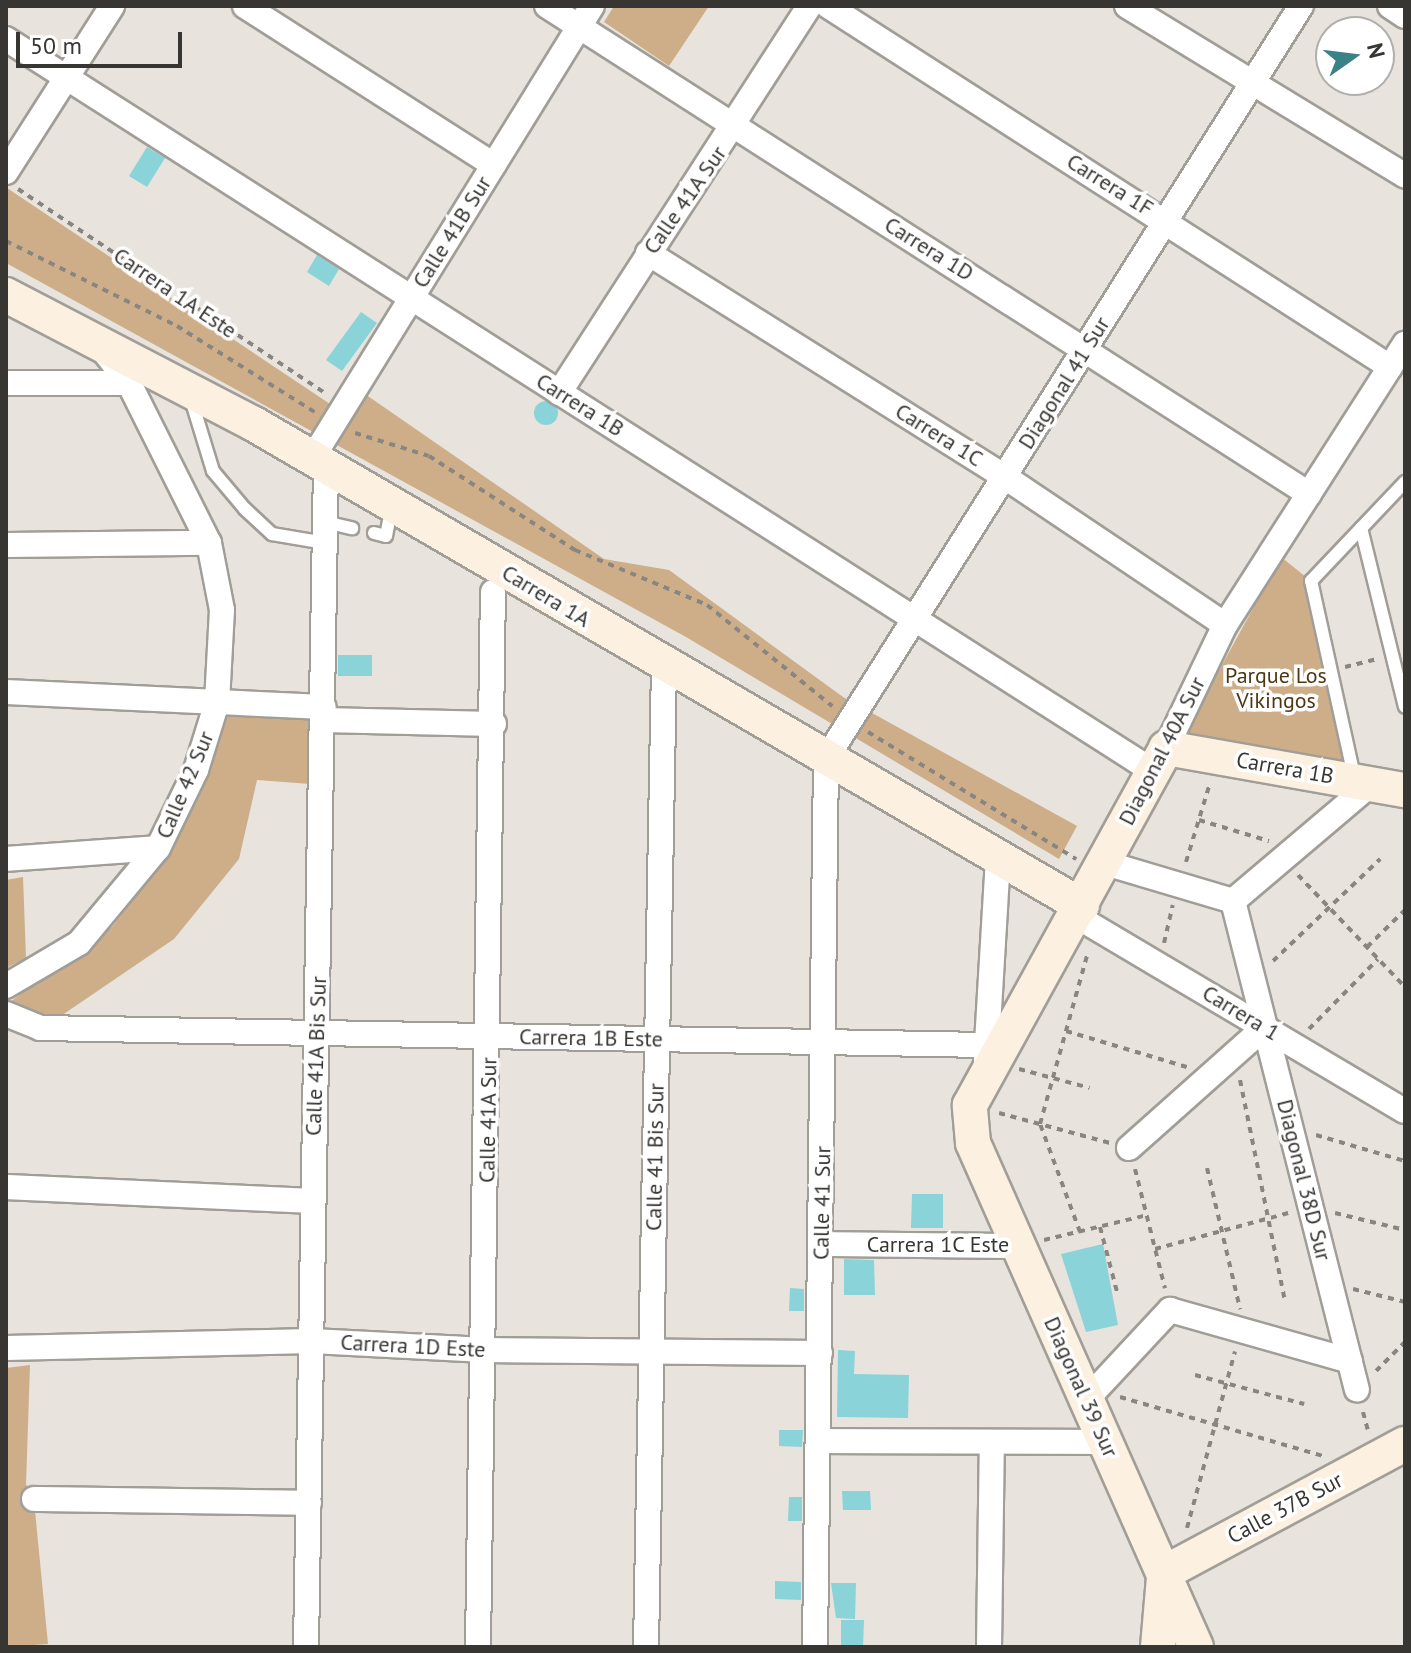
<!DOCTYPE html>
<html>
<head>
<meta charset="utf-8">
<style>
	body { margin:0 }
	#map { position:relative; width:1411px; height:1653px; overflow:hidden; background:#e8e3dd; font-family:"PT Sans",sans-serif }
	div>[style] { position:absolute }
	.green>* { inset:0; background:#cdae88 }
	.building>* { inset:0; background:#8ad3d9 }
	.round { border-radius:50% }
	.path>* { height:4px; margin-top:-2px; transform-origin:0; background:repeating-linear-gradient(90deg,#898682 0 6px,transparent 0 12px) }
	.roads { filter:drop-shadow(2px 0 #a19d97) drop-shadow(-2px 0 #a19d97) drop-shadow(0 2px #a19d97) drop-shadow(0 -2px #a19d97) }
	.lane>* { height:12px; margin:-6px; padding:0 6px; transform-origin:6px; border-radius:6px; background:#fff }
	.street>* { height:24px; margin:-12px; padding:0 12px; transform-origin:12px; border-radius:12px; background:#fff }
	.secondary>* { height:34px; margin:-17px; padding:0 17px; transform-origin:17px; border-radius:17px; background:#fcf0e1 }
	span { translate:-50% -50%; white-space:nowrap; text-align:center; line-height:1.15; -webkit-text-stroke:7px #fff; paint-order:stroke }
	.street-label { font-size:22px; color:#373633 }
	.park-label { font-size:22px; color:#503613 }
	.frame { position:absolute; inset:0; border:8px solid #373633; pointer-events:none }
	.north { position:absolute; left:1315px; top:16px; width:80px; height:80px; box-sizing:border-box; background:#fff; border:2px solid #afafad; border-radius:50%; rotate:76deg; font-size:22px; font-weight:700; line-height:32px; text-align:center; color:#373633 }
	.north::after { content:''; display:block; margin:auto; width:28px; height:36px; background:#3a8288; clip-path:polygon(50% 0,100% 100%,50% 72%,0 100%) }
	.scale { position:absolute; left:16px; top:32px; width:166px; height:36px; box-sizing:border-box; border:4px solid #373633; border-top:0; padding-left:10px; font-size:24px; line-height:28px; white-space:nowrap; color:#373633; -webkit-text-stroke:6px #fff; paint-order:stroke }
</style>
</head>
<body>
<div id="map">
	<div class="green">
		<div style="clip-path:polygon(614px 6px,709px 6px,669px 66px,604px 22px)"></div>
		<div style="clip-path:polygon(7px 188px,345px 414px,362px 392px,604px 559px,669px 570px,843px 697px,1077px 826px,1059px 859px,686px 637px,6px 263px)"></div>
		<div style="clip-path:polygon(1281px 557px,1311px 581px,1347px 761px,1185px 733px)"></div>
		<div style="clip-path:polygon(227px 710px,312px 714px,310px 784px,257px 780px,239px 859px,174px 939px,49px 1024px,6px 1005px,112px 927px,167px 857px,204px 782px)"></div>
		<div style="clip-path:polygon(23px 877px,26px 958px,6px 968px,6px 880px)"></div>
		<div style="clip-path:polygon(30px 1365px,26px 1485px,33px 1490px,48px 1644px,6px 1647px,6px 1368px)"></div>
	</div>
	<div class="building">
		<div style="clip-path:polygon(147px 147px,165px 158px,147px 187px,129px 176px)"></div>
		<div style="clip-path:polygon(317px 255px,339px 269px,329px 286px,307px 272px)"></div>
		<div style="clip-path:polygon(361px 312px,377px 323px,342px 371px,326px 360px)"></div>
		<div class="round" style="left:534px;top:401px;width:24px;height:24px"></div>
		<div style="clip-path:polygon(338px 655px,372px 655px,372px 676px,338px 676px)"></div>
		<div style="clip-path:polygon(912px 1194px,943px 1194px,943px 1228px,911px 1228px)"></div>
		<div style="clip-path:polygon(1103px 1244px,1118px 1325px,1086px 1332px,1061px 1254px)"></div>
		<div style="clip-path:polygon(844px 1259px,874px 1260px,875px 1295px,844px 1295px)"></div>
		<div style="clip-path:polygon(790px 1288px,804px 1289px,804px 1311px,789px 1311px)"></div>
		<div style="clip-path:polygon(838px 1350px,855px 1351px,854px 1374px,909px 1375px,908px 1418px,837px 1417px)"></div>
		<div style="clip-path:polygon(779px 1430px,803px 1430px,802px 1447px,779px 1446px)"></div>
		<div style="clip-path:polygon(842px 1491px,870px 1491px,871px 1510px,843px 1510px)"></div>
		<div style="clip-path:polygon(789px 1497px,802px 1497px,802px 1521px,788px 1521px)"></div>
		<div style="clip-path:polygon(775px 1581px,801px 1582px,801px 1600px,775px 1599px)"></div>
		<div style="clip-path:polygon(831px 1583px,856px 1583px,855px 1619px,836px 1618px)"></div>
		<div style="clip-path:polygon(841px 1620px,864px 1620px,863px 1647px,841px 1647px)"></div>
	</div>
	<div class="path">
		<div style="left:18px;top:189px;width:371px;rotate:33.6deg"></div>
		<div style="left:6px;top:241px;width:191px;rotate:26.4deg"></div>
		<div style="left:177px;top:326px;width:164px;rotate:32deg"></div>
		<div style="left:355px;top:433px;width:77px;rotate:17.3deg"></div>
		<div style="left:429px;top:456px;width:174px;rotate:32.8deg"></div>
		<div style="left:575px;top:550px;width:143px;rotate:22.6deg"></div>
		<div style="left:707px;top:605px;width:161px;rotate:38.9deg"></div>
		<div style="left:1345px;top:667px;width:32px;rotate:-14deg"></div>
		<div style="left:868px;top:732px;width:244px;rotate:31.4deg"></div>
		<div style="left:1199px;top:820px;width:73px;rotate:16.7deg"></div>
		<div style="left:1186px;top:862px;width:83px;rotate:-73.1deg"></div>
		<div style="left:1298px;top:875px;width:155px;rotate:46.3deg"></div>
		<div style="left:1164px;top:943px;width:39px;rotate:-77deg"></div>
		<div style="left:1367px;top:947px;width:53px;rotate:-44.2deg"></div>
		<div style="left:1273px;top:961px;width:148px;rotate:-43.6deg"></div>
		<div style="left:1309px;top:1029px;width:98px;rotate:-45.4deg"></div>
		<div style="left:1066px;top:1031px;width:126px;rotate:16.6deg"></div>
		<div style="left:1019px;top:1069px;width:73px;rotate:15deg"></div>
		<div style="left:1240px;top:1080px;width:226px;rotate:78.5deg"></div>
		<div style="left:999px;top:1113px;width:115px;rotate:15.1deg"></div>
		<div style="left:1316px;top:1135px;width:93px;rotate:16.3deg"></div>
		<div style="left:1207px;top:1168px;width:145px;rotate:76.8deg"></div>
		<div style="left:1135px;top:1169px;width:123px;rotate:75.9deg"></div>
		<div style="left:1335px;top:1213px;width:72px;rotate:13.7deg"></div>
		<div style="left:1100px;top:1227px;width:67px;rotate:75.3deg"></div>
		<div style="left:1080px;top:1232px;width:115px;rotate:-110.3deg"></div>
		<div style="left:1040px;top:1124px;width:179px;rotate:-74.4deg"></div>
		<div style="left:1044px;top:1240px;width:106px;rotate:-13.6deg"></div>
		<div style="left:1155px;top:1249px;width:138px;rotate:-15.1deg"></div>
		<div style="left:1353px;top:1289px;width:54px;rotate:14deg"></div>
		<div style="left:1376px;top:1371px;width:41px;rotate:-45deg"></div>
		<div style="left:1195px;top:1375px;width:113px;rotate:14.9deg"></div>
		<div style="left:1120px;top:1397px;width:211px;rotate:16.2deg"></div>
		<div style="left:1363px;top:1412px;width:23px;rotate:75deg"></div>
		<div style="left:1187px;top:1528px;width:183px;rotate:-74.8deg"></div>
	</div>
	<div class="roads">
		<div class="lane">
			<div style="left:191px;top:399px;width:75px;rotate:73deg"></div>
			<div style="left:213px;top:471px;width:50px;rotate:49.9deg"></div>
			<div style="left:245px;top:509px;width:37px;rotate:43deg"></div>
			<div style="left:272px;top:534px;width:54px;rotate:9.6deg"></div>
			<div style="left:325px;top:522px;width:28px;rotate:13deg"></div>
			<div style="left:1361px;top:528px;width:184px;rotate:76.2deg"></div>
			<div style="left:374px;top:533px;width:12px;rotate:14deg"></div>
			<div style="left:386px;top:536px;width:15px;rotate:-79deg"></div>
			<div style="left:1354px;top:776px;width:200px;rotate:-102.4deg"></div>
			<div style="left:1311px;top:581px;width:137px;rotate:-46.5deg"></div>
		</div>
		<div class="street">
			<div style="left:245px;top:6px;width:295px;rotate:32.6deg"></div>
			<div style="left:547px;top:6px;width:905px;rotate:32.64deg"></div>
			<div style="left:828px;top:6px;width:668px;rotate:32.71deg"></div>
			<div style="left:1127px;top:6px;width:326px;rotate:31.4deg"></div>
			<div style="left:1390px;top:6px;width:18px;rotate:34deg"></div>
			<div style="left:6px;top:39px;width:1361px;rotate:32.55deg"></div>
			<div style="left:6px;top:172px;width:197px;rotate:-57.4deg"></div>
			<div style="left:648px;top:253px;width:421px;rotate:32.1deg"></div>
			<div style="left:1005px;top:477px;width:265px;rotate:33.9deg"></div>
			<div style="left:6px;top:383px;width:123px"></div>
			<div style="left:559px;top:393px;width:461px;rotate:-57.1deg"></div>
			<div style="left:313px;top:457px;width:530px;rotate:-58.26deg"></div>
			<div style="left:6px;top:545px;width:203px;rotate:-0.6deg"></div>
			<div style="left:6px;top:692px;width:318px;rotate:2.7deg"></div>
			<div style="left:323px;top:720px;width:171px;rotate:1.3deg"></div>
			<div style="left:1166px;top:748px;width:136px;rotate:-64.4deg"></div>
			<div style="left:1225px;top:625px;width:334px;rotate:-57.4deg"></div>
			<div style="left:6px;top:859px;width:152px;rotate:-4.1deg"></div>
			<div style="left:1105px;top:863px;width:134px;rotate:16.5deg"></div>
			<div style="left:1233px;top:901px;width:504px;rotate:75.77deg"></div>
			<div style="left:1233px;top:901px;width:182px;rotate:-40.3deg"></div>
			<div style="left:1076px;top:916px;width:382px;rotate:30.7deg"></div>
			<div style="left:6px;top:986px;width:85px;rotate:-30.5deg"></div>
			<div style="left:79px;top:943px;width:124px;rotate:-50.3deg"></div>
			<div style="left:158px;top:848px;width:87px;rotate:-64deg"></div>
			<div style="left:196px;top:770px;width:71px;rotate:-72.8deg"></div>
			<div style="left:217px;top:702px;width:92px;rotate:-86.9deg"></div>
			<div style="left:222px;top:610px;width:68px;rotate:-101deg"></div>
			<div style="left:209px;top:543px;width:179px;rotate:-116.6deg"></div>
			<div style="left:129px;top:383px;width:42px;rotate:-128.2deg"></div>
			<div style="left:6px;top:1014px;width:37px;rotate:22deg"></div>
			<div style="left:40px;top:1028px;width:947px;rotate:1.03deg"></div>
			<div style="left:986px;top:1060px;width:201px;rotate:-86.6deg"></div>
			<div style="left:1129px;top:1148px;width:182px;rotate:-41.7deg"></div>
			<div style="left:6px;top:1187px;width:306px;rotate:2.6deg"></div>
			<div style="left:821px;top:1244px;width:198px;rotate:0.6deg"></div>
			<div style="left:6px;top:1348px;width:306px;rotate:-1.3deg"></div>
			<div style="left:312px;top:1341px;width:173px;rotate:3deg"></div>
			<div style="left:485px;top:1350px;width:335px;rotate:0.5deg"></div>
			<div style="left:1087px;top:1399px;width:122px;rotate:-47deg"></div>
			<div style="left:1170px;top:1310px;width:187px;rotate:15.8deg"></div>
			<div style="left:818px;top:1441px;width:288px;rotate:0.2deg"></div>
			<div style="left:34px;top:1499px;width:275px;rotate:0.8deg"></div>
			<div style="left:306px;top:1647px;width:1182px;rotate:-89.03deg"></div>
			<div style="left:478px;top:1647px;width:1055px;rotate:-89.19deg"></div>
			<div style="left:646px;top:1647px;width:981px;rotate:-88.95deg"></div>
			<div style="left:815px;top:1647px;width:888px;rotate:-89.29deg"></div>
			<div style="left:826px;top:759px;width:890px;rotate:-57.76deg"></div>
			<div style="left:989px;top:1647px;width:205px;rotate:-89.2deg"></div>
		</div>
		<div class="secondary">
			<div style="left:6px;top:295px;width:280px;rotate:27.5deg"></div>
			<div style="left:254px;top:424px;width:958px;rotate:30.2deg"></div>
			<div style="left:1164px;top:1573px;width:273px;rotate:-28.2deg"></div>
			<div style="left:1158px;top:1647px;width:70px;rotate:-85.1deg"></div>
			<div style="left:1196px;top:1647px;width:551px;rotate:-113.87deg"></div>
			<div style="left:973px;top:1143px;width:38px;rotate:-95deg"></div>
			<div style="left:970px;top:1105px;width:407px;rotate:-61.2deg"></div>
			<div style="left:1166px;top:748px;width:243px;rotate:10deg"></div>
		</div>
	</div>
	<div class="street-label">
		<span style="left:1110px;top:185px;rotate:32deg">Carrera 1F</span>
		<span style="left:685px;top:200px;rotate:-55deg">Calle 41A Sur</span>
		<span style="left:452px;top:232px;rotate:-58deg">Calle 41B Sur</span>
		<span style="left:929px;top:249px;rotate:32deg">Carrera 1D</span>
		<span style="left:175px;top:293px;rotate:34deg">Carrera 1A Este</span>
		<span style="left:1064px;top:383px;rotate:-58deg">Diagonal 41 Sur</span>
		<span style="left:580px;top:405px;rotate:32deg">Carrera 1B</span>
		<span style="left:939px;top:435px;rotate:32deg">Carrera 1C</span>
		<span style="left:546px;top:596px;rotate:31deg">Carrera 1A</span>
		<span style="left:1162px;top:751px;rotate:-63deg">Diagonal 40A Sur</span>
		<span style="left:1285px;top:768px;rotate:10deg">Carrera 1B</span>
		<span style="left:185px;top:785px;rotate:-67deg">Calle 42 Sur</span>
		<span style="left:1241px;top:1013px;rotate:31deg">Carrera 1</span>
		<span style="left:591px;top:1038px;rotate:1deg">Carrera 1B Este</span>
		<span style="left:316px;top:1056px;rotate:-88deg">Calle 41A Bis Sur</span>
		<span style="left:488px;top:1120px;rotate:-89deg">Calle 41A Sur</span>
		<span style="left:655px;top:1157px;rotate:-89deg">Calle 41 Bis Sur</span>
		<span style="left:1304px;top:1180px;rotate:76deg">Diagonal 38D Sur</span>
		<span style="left:822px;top:1203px;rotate:-89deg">Calle 41 Sur</span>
		<span style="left:938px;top:1245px">Carrera 1C Este</span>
		<span style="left:413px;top:1346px;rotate:3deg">Carrera 1D Este</span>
		<span style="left:1081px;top:1387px;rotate:66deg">Diagonal 39 Sur</span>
		<span style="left:1285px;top:1508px;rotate:-28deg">Calle 37B Sur</span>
	</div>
	<div class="park-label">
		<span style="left:1276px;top:688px">Parque Los<br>Vikingos</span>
	</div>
	<div class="frame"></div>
	<div class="north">N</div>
	<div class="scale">50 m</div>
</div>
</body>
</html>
